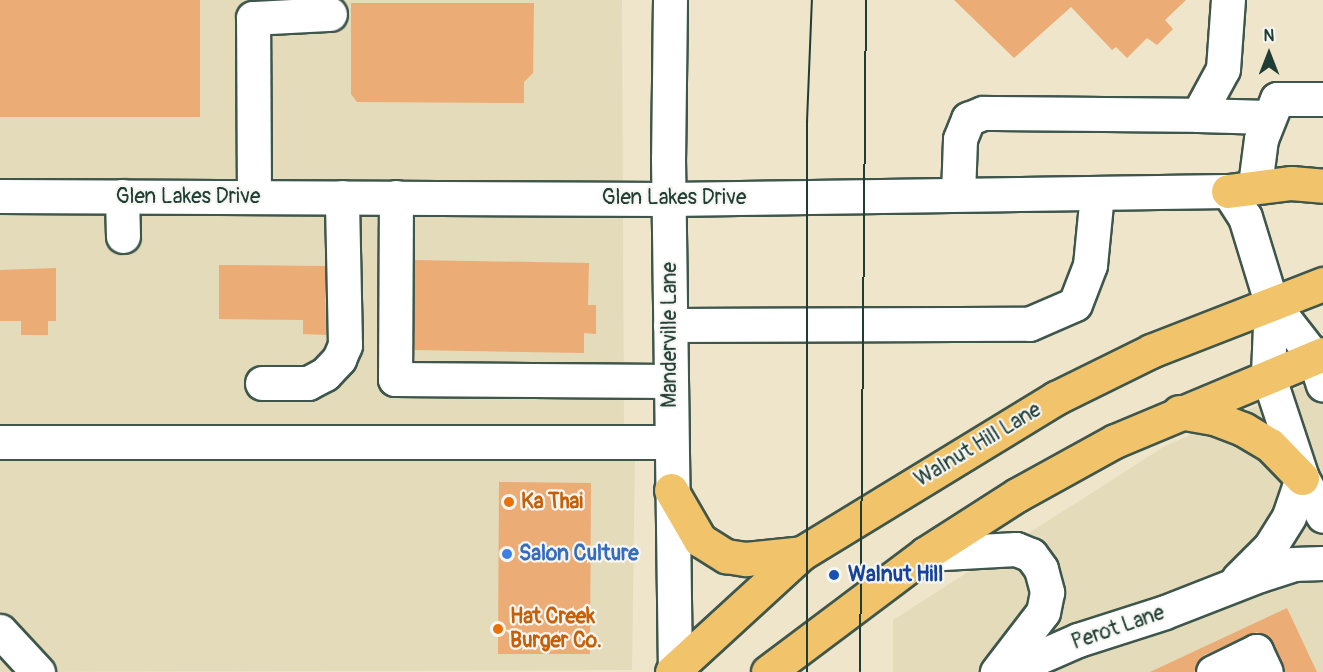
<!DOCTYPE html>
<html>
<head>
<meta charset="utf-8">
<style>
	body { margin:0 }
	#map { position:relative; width:1323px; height:672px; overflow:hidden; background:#efe5cb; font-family:Pangolin,sans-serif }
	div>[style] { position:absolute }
	.built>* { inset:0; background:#e3dbba }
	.building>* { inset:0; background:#ecac75 }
	.roads { filter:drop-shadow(2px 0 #3e564b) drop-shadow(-2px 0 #3e564b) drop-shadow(0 2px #3e564b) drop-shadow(0 -2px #3e564b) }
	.minor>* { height:33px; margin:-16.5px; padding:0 16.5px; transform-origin:16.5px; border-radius:16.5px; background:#fff }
	.major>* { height:33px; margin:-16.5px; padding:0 16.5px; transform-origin:16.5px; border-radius:16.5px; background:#f1c36a }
	.tram>* { height:1.5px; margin:-0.75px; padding:0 0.75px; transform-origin:0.75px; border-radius:0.75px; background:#1f3d34 }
	.dots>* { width:16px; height:16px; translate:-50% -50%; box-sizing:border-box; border:3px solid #f6f6f2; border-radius:50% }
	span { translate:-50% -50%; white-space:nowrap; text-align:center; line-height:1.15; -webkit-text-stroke:4.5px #f6f6f2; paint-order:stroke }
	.street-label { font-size:21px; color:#1f3d34 }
	.food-label { font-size:21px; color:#c56008; font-weight:700 }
	.left { translate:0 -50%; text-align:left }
	.shop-label { font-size:21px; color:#366cbe; font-weight:700 }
	.transit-label { font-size:21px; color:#164399; font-weight:700 }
	.north { position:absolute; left:1239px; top:24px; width:60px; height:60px; -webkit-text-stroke:4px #f6f6f2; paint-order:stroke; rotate:0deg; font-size:16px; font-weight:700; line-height:24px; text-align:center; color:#1f3d34 }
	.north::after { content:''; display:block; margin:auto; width:21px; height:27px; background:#1f3d34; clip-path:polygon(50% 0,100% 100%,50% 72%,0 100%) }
</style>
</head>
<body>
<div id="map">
	<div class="built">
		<div style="clip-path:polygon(0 0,622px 0,624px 438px,0 440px)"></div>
		<div style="clip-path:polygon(1323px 377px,1323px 672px,893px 672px,893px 620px,1165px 446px)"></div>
		<div style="clip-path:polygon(0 446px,635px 448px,632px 670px,0 672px)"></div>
	</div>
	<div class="building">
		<div style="clip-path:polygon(0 0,200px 0,200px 117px,0 117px)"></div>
		<div style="clip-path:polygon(954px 0,1186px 0,1165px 20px,1173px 29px,1157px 45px,1147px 38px,1127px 58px,1116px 47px,1112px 50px,1071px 7px,1014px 58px)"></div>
		<div style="clip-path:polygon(351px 3px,534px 3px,533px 73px,524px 82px,524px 103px,357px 102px,351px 94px)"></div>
		<div style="clip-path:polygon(414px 260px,589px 263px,588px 305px,596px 305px,596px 334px,584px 333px,584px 353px,414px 350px)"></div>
		<div style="clip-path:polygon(219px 265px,325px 266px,326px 335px,303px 334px,303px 320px,219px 319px)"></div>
		<div style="clip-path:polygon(56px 268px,56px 321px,48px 321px,48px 335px,21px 335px,21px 321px,0 321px,0 270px)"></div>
		<div style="clip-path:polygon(499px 482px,591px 483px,590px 654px,498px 654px)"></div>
		<div style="clip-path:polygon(1287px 608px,1317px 672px,1284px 672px,1273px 642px,1257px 632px,1204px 655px,1194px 672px,1150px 672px)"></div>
	</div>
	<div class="roads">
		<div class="minor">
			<div style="left:670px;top:0;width:158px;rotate:90.7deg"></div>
			<div style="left:668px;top:158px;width:511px;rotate:89.22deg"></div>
			<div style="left:1198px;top:115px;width:70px;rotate:1.6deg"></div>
			<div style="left:1255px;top:185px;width:46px;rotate:-82.6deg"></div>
			<div style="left:1261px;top:139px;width:43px;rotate:-68.2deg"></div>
			<div style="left:1277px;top:99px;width:46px"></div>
			<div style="left:958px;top:194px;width:55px;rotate:-87.9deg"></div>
			<div style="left:960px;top:139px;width:22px;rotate:-68deg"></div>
			<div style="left:968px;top:119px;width:16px;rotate:-22deg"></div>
			<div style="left:983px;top:113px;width:215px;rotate:0.5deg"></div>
			<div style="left:1198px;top:115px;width:52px;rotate:-61.5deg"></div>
			<div style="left:1223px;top:69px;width:69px;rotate:-85.9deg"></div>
			<div style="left:0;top:196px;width:668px;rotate:0.26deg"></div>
			<div style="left:668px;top:199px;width:560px;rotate:-0.82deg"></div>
			<div style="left:1228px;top:191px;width:31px;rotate:57deg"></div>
			<div style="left:1245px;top:217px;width:89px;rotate:73deg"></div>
			<div style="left:1271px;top:302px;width:70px;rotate:52deg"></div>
			<div style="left:1314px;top:357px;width:29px;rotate:72deg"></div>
			<div style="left:122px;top:196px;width:40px;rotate:88.6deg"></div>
			<div style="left:254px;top:197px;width:179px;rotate:-90.3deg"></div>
			<div style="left:253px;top:18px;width:77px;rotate:-3deg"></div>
			<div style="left:396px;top:197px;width:182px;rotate:90.3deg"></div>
			<div style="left:395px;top:379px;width:275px;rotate:0.4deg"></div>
			<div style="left:1271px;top:302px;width:73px;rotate:92.4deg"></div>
			<div style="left:1268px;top:375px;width:108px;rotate:71.7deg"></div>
			<div style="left:1302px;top:478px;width:43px;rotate:61.1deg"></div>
			<div style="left:670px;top:325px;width:359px;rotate:-0.2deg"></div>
			<div style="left:1029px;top:324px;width:50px;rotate:-23.5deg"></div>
			<div style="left:1075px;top:304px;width:42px;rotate:-69deg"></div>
			<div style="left:1090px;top:265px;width:72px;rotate:-84.4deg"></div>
			<div style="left:262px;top:383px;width:46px"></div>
			<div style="left:308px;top:383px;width:19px;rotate:-28deg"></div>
			<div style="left:325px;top:374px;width:21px;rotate:-47deg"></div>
			<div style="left:339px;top:359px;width:15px;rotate:-67deg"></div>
			<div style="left:345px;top:345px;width:148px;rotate:-91.2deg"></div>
			<div style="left:0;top:442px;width:671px"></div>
			<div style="left:925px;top:554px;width:91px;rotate:-3.1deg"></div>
			<div style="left:1016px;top:549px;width:16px;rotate:22deg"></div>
			<div style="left:1031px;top:555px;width:17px;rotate:54deg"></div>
			<div style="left:1041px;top:569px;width:24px;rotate:75deg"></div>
			<div style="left:1047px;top:592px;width:20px;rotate:101deg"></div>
			<div style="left:1043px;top:612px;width:76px;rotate:127.5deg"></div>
			<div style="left:1238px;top:579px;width:45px;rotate:-45deg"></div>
			<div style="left:1270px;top:547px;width:36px;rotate:-58deg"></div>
			<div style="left:1289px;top:516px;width:40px;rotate:-71.1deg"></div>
			<div style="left:0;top:631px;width:56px;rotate:47.2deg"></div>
			<div style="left:1005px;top:672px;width:80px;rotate:-23.7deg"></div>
			<div style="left:1078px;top:640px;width:91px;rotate:-17.8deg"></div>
			<div style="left:1165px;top:612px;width:102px;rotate:-21.3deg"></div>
			<div style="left:1260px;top:575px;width:35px;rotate:-18deg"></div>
			<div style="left:1293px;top:564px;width:30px;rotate:-2deg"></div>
			<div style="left:1213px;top:672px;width:48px;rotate:-26deg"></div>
			<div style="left:1256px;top:651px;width:23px;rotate:65deg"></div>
		</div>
		<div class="major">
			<div style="left:1228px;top:191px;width:64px;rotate:-7.2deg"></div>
			<div style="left:1291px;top:183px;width:32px;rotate:5deg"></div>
			<div style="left:1179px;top:412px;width:39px;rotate:10deg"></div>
			<div style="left:1217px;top:419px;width:28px;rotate:21deg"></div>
			<div style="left:1243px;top:429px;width:31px;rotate:31deg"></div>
			<div style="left:1270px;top:445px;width:46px;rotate:45.9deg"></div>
			<div style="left:671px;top:490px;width:58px;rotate:59.9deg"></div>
			<div style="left:700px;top:540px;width:31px;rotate:32deg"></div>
			<div style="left:726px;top:556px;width:20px;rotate:9deg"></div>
			<div style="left:746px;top:559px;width:56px;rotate:-6.1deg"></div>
			<div style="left:672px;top:672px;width:176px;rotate:-42.5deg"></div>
			<div style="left:802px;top:553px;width:298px;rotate:-31.4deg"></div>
			<div style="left:1056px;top:398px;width:106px;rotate:-26.3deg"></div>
			<div style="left:1151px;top:351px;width:185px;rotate:-21.3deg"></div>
			<div style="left:768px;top:672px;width:196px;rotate:-36.9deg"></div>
			<div style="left:925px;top:554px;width:109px;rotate:-32.7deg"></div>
			<div style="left:1017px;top:495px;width:112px;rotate:-28.9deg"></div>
			<div style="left:1115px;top:441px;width:225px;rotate:-22.7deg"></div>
		</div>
	</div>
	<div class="tram">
		<div style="left:807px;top:672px;width:550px;rotate:-90deg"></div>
		<div style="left:807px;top:122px;width:122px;rotate:-87.7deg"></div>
		<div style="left:860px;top:672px;width:672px;rotate:-89.49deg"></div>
	</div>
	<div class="dots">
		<div style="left:509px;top:502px;background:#e8710a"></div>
		<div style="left:507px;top:554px;background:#3f7fe0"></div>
		<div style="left:834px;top:575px;background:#1a4fb4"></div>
		<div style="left:498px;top:629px;background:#e8710a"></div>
	</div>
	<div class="street-label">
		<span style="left:188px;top:197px">Glen Lakes Drive</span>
		<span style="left:674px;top:198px">Glen Lakes Drive</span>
		<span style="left:670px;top:335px;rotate:-90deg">Manderville Lane</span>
		<span style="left:978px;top:445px;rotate:-31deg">Walnut Hill Lane</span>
		<span style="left:1118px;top:628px;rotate:-19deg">Perot Lane</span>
	</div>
	<div class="food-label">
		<span class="left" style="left:521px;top:502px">Ka Thai</span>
		<span class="left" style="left:510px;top:629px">Hat Creek<br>Burger Co.</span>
	</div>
	<div class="shop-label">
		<span class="left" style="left:519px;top:554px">Salon Culture</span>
	</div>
	<div class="transit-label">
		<span class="left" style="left:848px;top:575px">Walnut Hill</span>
	</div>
	<div class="north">N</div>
</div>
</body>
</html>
